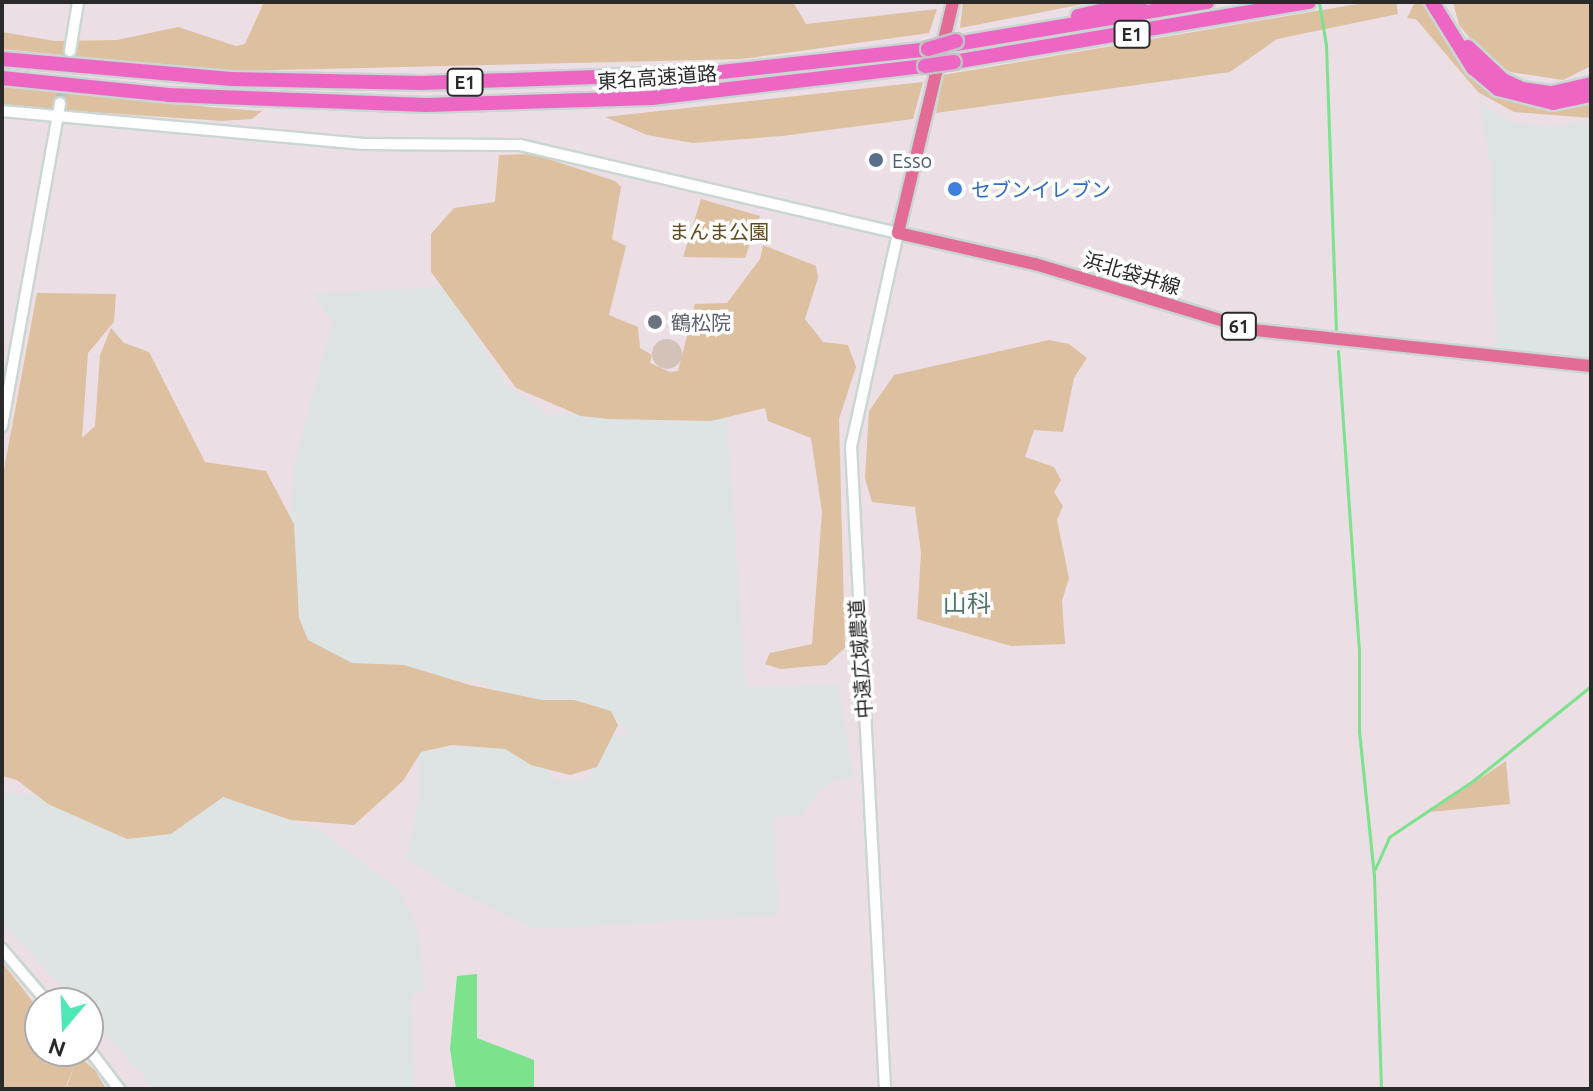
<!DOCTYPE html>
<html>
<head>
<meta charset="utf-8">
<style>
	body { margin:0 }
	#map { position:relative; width:1593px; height:1091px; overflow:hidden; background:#ebdee5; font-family:Ubuntu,"Noto Sans JP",sans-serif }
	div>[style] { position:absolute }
	.industrial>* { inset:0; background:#dee3e4 }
	.green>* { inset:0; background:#dcc0a0 }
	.cemetery>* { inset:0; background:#d3c2b7 }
	.round { border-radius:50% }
	.water>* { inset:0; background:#7ce28b }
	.stream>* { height:3px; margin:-1.5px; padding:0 1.5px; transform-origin:1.5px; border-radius:1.5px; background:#7ce28b }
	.tertiary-tunnel>* { height:10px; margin-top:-5px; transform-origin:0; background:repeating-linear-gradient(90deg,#c4bac0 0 10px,transparent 0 15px) }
	.roads { filter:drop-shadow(2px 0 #c9d6d2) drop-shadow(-2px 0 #c9d6d2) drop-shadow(0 2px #c9d6d2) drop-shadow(0 -2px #c9d6d2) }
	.tertiary>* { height:10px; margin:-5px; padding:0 5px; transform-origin:5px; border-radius:5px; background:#fff }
	.primary>* { height:12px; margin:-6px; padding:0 6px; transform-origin:6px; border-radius:6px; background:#e26c96 }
	.motorway>* { height:14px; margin:-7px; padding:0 7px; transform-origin:7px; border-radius:7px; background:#ed66c3 }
	.bridges { filter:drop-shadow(2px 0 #c3c3c3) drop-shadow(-2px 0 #c3c3c3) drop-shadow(0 2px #c3c3c3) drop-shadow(0 -2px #c3c3c3) }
	.motorway-bridge>* { height:14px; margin:-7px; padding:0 7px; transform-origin:7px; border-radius:7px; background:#ed66c3 }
	.dots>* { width:22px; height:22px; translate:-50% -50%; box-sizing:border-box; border:4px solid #fff; border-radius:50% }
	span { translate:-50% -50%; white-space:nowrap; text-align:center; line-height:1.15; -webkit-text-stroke:7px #fff; paint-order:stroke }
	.shield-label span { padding:2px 6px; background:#fff; border:2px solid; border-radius:6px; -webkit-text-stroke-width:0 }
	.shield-label { font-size:18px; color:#2a2a2a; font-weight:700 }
	.street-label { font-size:20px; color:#2a2a2a }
	.service-label { font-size:20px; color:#4e5e75 }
	.left { translate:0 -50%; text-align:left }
	.shop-label { font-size:20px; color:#366cbe }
	.park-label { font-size:20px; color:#604c22 }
	.worship-label { font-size:20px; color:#5b616d }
	.quarter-label { font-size:24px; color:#4f766b }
	.frame { position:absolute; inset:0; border:4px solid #2a2a2a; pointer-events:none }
	.north { position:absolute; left:24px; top:987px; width:80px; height:80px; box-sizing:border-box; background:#fff; border:2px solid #aaa; border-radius:50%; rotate:199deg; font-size:22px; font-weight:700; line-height:32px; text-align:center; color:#2a2a2a }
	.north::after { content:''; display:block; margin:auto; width:28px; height:36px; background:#4fe7b8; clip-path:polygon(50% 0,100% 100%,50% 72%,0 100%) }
</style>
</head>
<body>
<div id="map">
	<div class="industrial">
		<div style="clip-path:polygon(1479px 102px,1511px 122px,1549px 127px,1591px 121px,1591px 359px,1496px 350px,1491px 167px)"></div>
		<div style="clip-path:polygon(444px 287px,507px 385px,549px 415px,726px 403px,746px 687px,839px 685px,853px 779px,835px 780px,820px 790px,801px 816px,774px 818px,779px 915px,535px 929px,457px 891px,406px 858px,418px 806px,418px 751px,530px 739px,554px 780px,588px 781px,610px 736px,628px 735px,611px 711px,536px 709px,477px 681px,372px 683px,272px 702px,295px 463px,332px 322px,313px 293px)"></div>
		<div style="clip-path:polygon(2px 792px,38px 796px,127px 839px,178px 828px,223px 797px,319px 830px,399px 890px,417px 926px,426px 990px,411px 995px,415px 1089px,155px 1089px,88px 1015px,88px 1003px,77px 1003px,2px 922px)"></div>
	</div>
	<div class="green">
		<div style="clip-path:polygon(264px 2px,793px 2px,806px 24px,937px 9px,929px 33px,742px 59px,232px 71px,2px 49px,2px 32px,55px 41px,117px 40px,178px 27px,236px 46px,245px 44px)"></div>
		<div style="clip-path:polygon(963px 2px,1094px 2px,960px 28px)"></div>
		<div style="clip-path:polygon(1369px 2px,1396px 2px,1398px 14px,1277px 39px,1230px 72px,936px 113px,943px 75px)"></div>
		<div style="clip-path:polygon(1415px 2px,1424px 2px,1446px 39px,1511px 100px,1565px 109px,1591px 98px,1591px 118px,1514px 112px,1478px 92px,1416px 19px,1407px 18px)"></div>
		<div style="clip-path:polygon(1453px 2px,1591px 2px,1591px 66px,1563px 80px,1510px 72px,1486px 57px,1459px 25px)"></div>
		<div style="clip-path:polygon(923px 82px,913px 119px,782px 136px,693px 143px,647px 135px,605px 117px)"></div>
		<div style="clip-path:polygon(2px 86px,209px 107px,262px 111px,252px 119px,223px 121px,2px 106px)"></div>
		<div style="clip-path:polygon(533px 154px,615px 181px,621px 187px,612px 239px,626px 246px,609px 315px,638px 327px,640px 348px,652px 355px,650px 363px,670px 372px,678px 371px,695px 304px,727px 303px,760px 259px,763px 245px,816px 266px,818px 278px,805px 319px,823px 342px,848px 345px,856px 367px,839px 419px,845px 648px,826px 665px,780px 669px,765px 664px,770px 653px,812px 644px,822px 512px,811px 438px,768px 421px,765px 408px,711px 421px,609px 419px,581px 416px,516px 388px,431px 272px,431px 234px,454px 208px,495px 202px,499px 155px)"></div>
		<div style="clip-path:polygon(701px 199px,760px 216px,745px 258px,683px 257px)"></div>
		<div style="clip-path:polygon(37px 293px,116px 294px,114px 322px,88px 353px,82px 438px,95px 426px,100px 355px,111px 328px,124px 343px,149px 352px,205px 462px,266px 471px,294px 524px,299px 618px,308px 640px,352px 663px,404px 665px,470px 685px,542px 700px,574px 700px,611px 711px,618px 725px,597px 767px,570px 775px,531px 765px,505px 749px,452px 745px,421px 752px,403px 781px,354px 825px,291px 820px,223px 797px,171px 834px,127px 839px,48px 804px,17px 780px,2px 776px,2px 480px)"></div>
		<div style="clip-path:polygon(1049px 340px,1069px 344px,1087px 358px,1074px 378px,1063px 432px,1034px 430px,1025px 457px,1054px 467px,1061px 480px,1054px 492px,1063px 506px,1057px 520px,1069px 578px,1062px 601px,1065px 644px,1011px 646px,917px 619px,921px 553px,915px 507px,872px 502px,865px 478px,869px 411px,894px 375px)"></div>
		<div style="clip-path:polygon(1506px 761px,1510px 804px,1430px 812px)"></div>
		<div style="clip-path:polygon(2px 962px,40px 1011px,40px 1051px,72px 1051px,95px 1070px,106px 1089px,66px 1089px,76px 1061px,65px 1089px,2px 1089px)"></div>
	</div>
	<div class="cemetery">
		<div class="round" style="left:652px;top:339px;width:30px;height:30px"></div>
	</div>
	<div class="water">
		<div style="clip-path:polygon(477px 974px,477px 1038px,534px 1060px,534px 1088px,456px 1089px,450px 1049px,457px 976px)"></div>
	</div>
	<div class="stream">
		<div style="left:1319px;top:2px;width:44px;rotate:80.8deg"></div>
		<div style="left:1326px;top:45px;width:286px;rotate:88deg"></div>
		<div style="left:1338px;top:351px;width:298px;rotate:86deg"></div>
		<div style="left:1359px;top:648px;width:83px;rotate:90deg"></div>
		<div style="left:1359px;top:731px;width:147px;rotate:84.1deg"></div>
		<div style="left:1375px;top:869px;width:35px;rotate:-66deg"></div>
		<div style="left:1389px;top:837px;width:102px;rotate:-33.8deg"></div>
		<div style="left:1474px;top:780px;width:150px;rotate:-38.8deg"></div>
		<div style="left:1374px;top:877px;width:212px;rotate:88.1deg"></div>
	</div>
	<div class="tertiary-tunnel">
		<div style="left:60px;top:103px;width:53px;rotate:-79.1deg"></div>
	</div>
	<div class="roads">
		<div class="tertiary">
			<div style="left:70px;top:51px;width:50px;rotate:-80.7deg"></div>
			<div style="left:2px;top:111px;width:363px;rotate:5.2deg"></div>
			<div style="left:363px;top:144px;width:157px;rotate:0.4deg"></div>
			<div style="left:520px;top:145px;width:388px;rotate:13.1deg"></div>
			<div style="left:898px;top:233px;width:218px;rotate:102.4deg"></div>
			<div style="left:851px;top:446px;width:644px;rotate:86.97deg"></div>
			<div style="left:2px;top:426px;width:328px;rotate:-79.8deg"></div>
			<div style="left:2px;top:949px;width:71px;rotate:49.6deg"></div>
			<div style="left:88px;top:1048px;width:51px;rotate:52.9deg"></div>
		</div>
		<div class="primary">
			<div style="left:953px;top:2px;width:237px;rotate:103.4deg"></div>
			<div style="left:898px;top:233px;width:140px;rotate:12.8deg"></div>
			<div style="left:1035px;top:264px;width:229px;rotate:16.8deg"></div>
			<div style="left:1254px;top:330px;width:339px;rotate:6.1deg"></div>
		</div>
		<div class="motorway">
			<div style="left:1432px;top:2px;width:78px;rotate:58.2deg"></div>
			<div style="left:1473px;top:68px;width:33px;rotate:40deg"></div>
			<div style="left:1498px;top:89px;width:57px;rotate:14.3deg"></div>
			<div style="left:1553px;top:103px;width:39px;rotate:-12deg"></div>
			<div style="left:1078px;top:16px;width:64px;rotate:-12.7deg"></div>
			<div style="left:956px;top:44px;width:255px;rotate:-9.5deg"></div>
			<div style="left:1468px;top:47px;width:48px;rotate:43.3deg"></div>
			<div style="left:1503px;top:80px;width:21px;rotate:25deg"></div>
			<div style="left:1522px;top:89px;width:30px;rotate:8deg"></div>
			<div style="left:1552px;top:93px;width:40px;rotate:-13deg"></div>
			<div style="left:2px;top:59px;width:230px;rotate:5deg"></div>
			<div style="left:231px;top:79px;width:191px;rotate:1.2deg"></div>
			<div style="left:422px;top:83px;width:290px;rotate:-2deg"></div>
			<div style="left:712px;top:73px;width:217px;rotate:-6.3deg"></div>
			<div style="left:954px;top:62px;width:360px;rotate:-9.6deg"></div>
			<div style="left:2px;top:78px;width:167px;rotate:5.8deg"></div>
			<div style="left:168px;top:95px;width:258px;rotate:2.2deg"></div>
			<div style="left:426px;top:105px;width:226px;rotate:-1.8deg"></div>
			<div style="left:652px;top:98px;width:275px;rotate:-6.7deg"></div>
		</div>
	</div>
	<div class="bridges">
		<div class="motorway-bridge">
			<div style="left:928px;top:49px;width:29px;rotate:-16deg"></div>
			<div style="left:925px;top:66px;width:29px;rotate:-8deg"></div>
		</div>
	</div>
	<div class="dots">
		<div style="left:876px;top:160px;background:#5c6f8a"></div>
		<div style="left:955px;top:189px;background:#3f7fe0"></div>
		<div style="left:655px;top:322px;background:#6b7280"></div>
	</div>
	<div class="shield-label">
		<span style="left:1132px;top:34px">E1</span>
		<span style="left:465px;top:82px">E1</span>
		<span style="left:1239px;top:326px">61</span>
	</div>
	<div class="street-label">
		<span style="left:657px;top:77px;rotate:-4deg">東名高速道路</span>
		<span style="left:1132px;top:273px;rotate:17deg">浜北袋井線</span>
		<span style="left:860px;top:659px;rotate:-94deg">中遠広域農道</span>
	</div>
	<div class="service-label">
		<span class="left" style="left:892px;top:160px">Esso</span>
	</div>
	<div class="shop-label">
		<span class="left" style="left:971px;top:189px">セブンイレブン</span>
	</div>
	<div class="park-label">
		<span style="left:719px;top:231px">まんま公園</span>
	</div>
	<div class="worship-label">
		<span class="left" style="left:671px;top:322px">鶴松院</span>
	</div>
	<div class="quarter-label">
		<span style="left:967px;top:604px">山科</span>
	</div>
	<div class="frame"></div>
	<div class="north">N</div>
</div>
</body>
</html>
